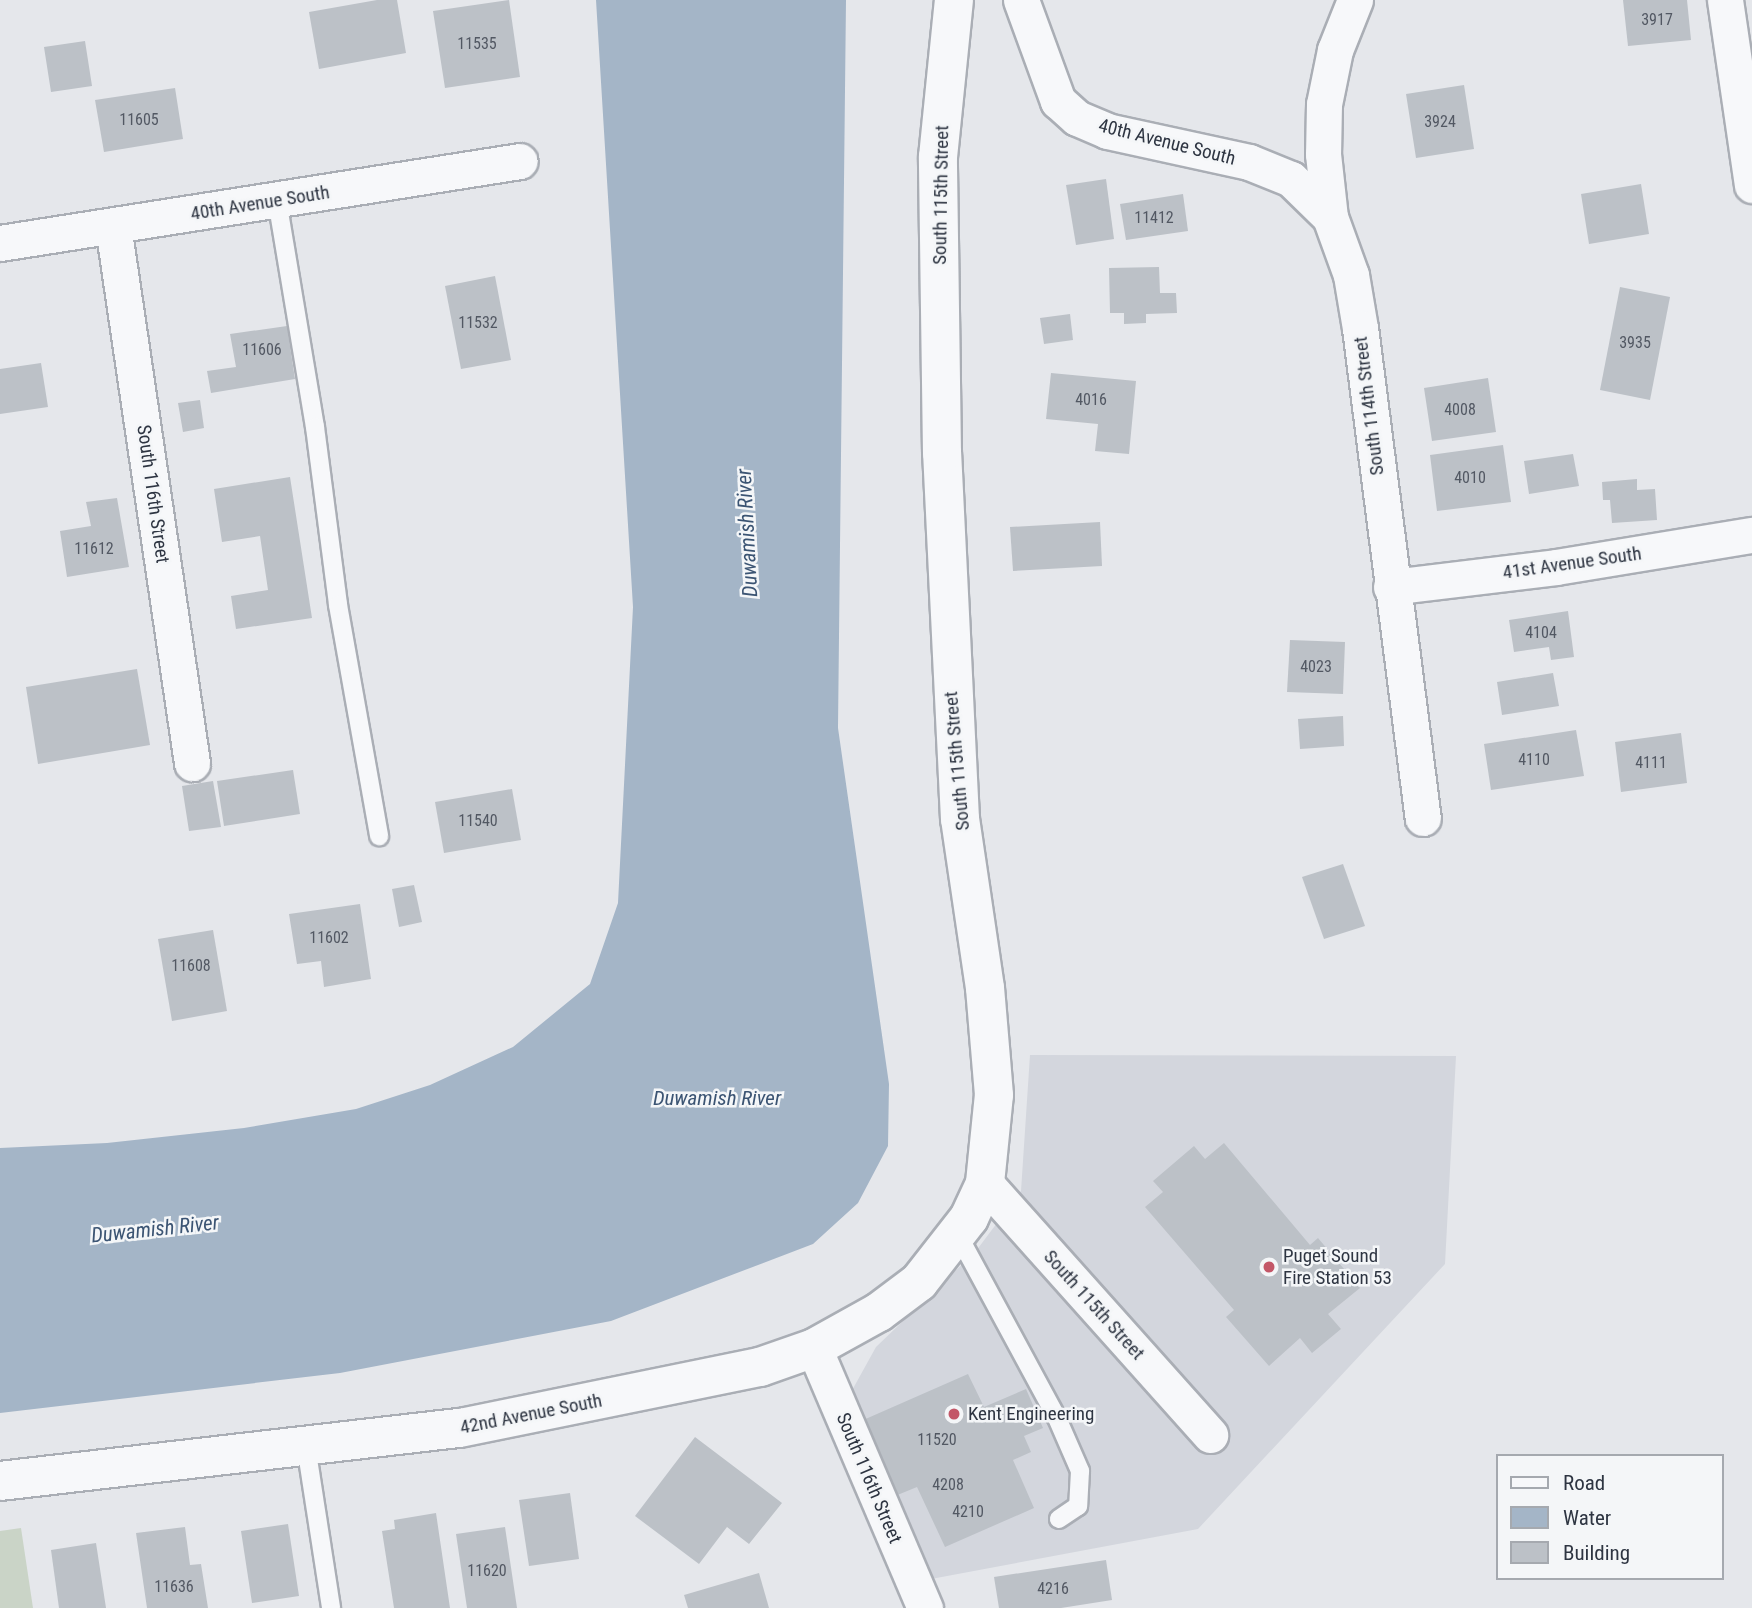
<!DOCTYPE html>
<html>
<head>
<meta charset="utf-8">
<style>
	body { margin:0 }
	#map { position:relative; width:1752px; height:1608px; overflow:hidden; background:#e5e7eb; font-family:"Roboto Condensed",sans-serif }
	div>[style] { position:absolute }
	.built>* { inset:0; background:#d3d6dd }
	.green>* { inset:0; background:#cad4c7 }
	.water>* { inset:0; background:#a4b5c7 }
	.building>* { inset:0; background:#bcc1c7 }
	.roads { filter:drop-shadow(2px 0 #aaaeb5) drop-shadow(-2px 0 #aaaeb5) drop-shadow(0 2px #aaaeb5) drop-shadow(0 -2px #aaaeb5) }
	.service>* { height:18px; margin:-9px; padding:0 9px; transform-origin:9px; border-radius:9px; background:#f7f8fa }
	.minor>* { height:35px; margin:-17.5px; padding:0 17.5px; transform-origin:17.5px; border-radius:17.5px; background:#f7f8fa }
	.tertiary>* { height:38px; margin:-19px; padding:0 19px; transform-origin:19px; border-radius:19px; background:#f7f8fa }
	.dots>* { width:19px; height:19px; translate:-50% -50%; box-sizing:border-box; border:4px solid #f4f6f8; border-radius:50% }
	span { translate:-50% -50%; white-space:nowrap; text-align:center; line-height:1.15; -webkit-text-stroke:5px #f4f6f8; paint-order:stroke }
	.number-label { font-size:16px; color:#525863 }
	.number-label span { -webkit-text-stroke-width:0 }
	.street-label { font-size:19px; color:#2e3542 }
	.poi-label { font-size:19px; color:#2e3542 }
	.left { translate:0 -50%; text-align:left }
	.water-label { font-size:21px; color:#3b5473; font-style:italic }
	.legend { position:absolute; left:1496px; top:1454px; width:228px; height:126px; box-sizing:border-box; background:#f4f6f8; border:2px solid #a5a9af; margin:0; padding:9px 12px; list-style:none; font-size:21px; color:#2e3542 }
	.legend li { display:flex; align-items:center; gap:14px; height:35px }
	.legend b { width:35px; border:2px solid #a5a9af }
</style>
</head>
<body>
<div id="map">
	<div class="built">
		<div style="clip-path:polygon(1030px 1055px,1456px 1056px,1445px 1264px,1198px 1529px,931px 1579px,850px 1394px,876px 1347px,976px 1251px,1021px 1191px)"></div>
	</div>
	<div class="green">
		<div style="clip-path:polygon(21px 1528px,33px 1608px,0 1608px,0 1531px)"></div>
	</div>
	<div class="water">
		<div style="clip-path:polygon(596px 0,846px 0,838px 728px,889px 1084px,888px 1146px,858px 1203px,813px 1244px,611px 1321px,340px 1373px,0 1413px,0 1148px,107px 1143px,244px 1128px,356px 1109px,430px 1085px,513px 1047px,590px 984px,618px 903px,633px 607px)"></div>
	</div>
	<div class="building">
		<div style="clip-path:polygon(377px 0,397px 0,406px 53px,319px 69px,309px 12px)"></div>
		<div style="clip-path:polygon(509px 0,520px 77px,445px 88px,433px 11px)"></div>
		<div style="clip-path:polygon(1623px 0,1687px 0,1691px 40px,1628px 46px)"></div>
		<div style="clip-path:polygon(85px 41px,92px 86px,51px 92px,44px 47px)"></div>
		<div style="clip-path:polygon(1464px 85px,1474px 149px,1416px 158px,1406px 94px)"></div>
		<div style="clip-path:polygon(175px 88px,183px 139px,104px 152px,95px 100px)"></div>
		<div style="clip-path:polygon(1106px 179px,1114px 239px,1076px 245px,1066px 185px)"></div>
		<div style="clip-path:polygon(1641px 184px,1649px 234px,1589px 244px,1581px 194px)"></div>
		<div style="clip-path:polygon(1183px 194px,1188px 231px,1126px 240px,1120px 204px)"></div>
		<div style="clip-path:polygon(1159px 267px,1160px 293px,1176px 293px,1177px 313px,1146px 314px,1146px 323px,1124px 324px,1124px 313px,1110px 313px,1109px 268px)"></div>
		<div style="clip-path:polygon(495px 276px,511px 360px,461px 369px,445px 286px)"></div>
		<div style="clip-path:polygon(1620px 287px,1670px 297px,1650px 400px,1600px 390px)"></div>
		<div style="clip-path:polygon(1070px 314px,1073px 340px,1044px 344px,1040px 318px)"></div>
		<div style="clip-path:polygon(287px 326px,295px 379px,211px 393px,207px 371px,236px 367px,230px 334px)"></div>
		<div style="clip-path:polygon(41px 363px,48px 407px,0 414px,0 369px)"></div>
		<div style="clip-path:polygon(1051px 373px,1136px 381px,1129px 454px,1095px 451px,1098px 424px,1046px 419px)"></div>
		<div style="clip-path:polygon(1488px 378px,1496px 432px,1432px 441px,1424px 388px)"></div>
		<div style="clip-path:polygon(200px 400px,204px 428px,183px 432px,178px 403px)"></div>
		<div style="clip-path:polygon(1503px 445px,1511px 502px,1437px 511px,1430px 455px)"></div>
		<div style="clip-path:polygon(1573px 454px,1579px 486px,1529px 494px,1524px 461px)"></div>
		<div style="clip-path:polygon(290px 477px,312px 618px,236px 629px,231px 596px,268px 590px,260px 536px,222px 542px,214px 489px)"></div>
		<div style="clip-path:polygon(1637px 479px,1637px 490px,1655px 489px,1657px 520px,1612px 523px,1610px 500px,1603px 500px,1602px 482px)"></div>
		<div style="clip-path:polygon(117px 498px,129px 567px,67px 577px,60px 531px,91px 526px,86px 502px)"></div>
		<div style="clip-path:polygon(1100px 522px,1102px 566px,1013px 571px,1010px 527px)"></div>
		<div style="clip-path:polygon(1568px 611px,1574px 657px,1551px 660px,1549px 647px,1514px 652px,1509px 620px)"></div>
		<div style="clip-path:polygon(1290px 640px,1345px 642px,1343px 694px,1287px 692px)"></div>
		<div style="clip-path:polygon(137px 669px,150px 745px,38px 764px,26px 687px)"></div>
		<div style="clip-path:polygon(1553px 673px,1559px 706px,1502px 715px,1497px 682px)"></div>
		<div style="clip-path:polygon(1343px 716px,1344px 746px,1300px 749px,1298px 719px)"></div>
		<div style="clip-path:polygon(1576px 730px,1584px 776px,1491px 790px,1484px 744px)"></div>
		<div style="clip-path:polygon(1681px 733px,1687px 783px,1621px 792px,1615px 742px)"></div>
		<div style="clip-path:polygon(293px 770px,300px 814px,224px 826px,217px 781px)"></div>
		<div style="clip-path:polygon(213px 781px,221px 827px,189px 831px,182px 786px)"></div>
		<div style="clip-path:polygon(512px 789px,521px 840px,444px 853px,435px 802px)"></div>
		<div style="clip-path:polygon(1343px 864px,1365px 926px,1324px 939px,1302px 877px)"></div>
		<div style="clip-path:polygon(414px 885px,422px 922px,399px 927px,392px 889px)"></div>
		<div style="clip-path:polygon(360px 904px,371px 979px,324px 987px,321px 961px,297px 964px,289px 914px)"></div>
		<div style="clip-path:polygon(213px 930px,227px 1011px,172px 1021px,158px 939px)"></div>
		<div style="clip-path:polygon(1224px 1143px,1310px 1245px,1318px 1238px,1360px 1288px,1328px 1314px,1341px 1329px,1312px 1353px,1300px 1338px,1269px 1366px,1226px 1317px,1234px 1310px,1145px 1207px,1163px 1192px,1153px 1181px,1194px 1146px,1205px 1159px)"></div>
		<div style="clip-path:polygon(968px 1374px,984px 1407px,1026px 1389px,1043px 1428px,1024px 1436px,1031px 1452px,1013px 1460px,1034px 1508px,945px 1547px,917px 1487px,895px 1496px,861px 1421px)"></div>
		<div style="clip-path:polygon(695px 1437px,782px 1503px,749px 1544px,727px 1527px,699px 1564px,635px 1516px)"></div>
		<div style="clip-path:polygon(570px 1493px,579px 1559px,529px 1566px,519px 1500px)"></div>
		<div style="clip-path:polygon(436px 1513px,450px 1608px,394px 1608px,382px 1531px,395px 1529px,394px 1520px)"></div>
		<div style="clip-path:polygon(288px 1524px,299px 1596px,252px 1603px,241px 1531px)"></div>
		<div style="clip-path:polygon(185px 1527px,190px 1565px,201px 1564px,208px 1608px,147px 1608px,136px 1533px)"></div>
		<div style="clip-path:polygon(505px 1527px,517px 1608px,467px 1608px,456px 1534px)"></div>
		<div style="clip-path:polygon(96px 1543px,106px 1608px,59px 1608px,51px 1550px)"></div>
		<div style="clip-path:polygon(1106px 1560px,1112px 1600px,1061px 1608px,999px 1608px,994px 1577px)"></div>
		<div style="clip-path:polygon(759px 1573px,769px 1608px,688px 1608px,684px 1595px)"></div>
	</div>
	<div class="roads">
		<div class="service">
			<div style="left:277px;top:200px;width:230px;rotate:80.5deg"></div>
			<div style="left:315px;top:427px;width:179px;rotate:82.6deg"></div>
			<div style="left:338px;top:605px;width:235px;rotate:79.9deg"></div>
			<div style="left:958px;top:1235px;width:208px;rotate:61.6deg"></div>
			<div style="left:1057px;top:1418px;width:58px;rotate:66.5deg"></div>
			<div style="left:1080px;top:1471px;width:35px;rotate:93deg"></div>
			<div style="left:1078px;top:1506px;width:23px;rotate:146deg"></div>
			<div style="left:306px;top:1446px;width:164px;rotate:81.2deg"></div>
		</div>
		<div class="minor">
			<div style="left:1021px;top:0;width:108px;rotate:69.9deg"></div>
			<div style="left:1058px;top:101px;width:25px;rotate:42deg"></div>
			<div style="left:1077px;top:118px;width:33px;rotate:23deg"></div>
			<div style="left:1107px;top:131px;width:145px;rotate:12.3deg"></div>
			<div style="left:1249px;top:162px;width:45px;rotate:22deg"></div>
			<div style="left:1291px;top:179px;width:54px;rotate:44.3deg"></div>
			<div style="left:1355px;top:0;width:54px;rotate:111.8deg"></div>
			<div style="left:1335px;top:50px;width:55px;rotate:101.5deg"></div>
			<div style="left:1324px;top:104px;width:50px;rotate:91.1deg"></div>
			<div style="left:1323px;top:154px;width:63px;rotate:83.7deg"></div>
			<div style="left:1330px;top:217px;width:62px;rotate:70.1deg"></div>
			<div style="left:1351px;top:275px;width:54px;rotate:80.4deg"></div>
			<div style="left:1360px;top:328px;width:494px;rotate:82.7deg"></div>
			<div style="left:1725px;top:0;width:187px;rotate:81.7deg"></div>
			<div style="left:113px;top:226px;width:543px;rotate:81.63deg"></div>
			<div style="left:0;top:243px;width:526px;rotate:-8.96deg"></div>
			<div style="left:1391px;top:587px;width:166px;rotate:-6.9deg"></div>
			<div style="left:1556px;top:567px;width:199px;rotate:-9.3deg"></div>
			<div style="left:985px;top:1183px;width:338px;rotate:48.2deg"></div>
			<div style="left:814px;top:1348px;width:283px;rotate:66.9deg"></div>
		</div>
		<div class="tertiary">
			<div style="left:0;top:1481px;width:463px;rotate:-6.6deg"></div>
			<div style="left:460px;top:1428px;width:306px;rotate:-11.5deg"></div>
			<div style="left:760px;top:1367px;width:57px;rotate:-19.4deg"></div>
			<div style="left:814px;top:1348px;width:74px;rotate:-29deg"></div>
			<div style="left:879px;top:1312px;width:50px;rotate:-36.9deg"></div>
			<div style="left:919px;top:1282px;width:81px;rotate:-52deg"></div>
			<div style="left:969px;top:1218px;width:38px;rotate:-65deg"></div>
			<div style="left:985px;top:1183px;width:88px;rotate:-84.2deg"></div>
			<div style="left:994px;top:1095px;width:107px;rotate:-94.8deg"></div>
			<div style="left:985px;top:988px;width:171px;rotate:-98.4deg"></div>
			<div style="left:960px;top:819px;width:366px;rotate:-92.8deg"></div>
			<div style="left:942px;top:453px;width:296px;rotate:-90.8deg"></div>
			<div style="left:938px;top:157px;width:158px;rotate:-84.2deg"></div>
		</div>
	</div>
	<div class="dots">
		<div style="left:1269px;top:1267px;background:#c35768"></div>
		<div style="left:954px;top:1414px;background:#c35768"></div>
	</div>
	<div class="number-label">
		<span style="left:1657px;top:20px">3917</span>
		<span style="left:477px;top:44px">11535</span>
		<span style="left:139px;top:120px">11605</span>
		<span style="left:1440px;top:122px">3924</span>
		<span style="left:1154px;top:218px">11412</span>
		<span style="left:478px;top:323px">11532</span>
		<span style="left:1635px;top:343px">3935</span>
		<span style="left:262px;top:350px">11606</span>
		<span style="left:1091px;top:400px">4016</span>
		<span style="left:1460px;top:410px">4008</span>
		<span style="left:1470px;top:478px">4010</span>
		<span style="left:94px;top:549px">11612</span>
		<span style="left:1541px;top:633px">4104</span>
		<span style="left:1316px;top:667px">4023</span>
		<span style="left:1534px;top:760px">4110</span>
		<span style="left:1651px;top:763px">4111</span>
		<span style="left:478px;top:821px">11540</span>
		<span style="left:329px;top:938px">11602</span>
		<span style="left:191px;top:966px">11608</span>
		<span style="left:937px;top:1440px">11520</span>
		<span style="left:948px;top:1485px">4208</span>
		<span style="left:968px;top:1512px">4210</span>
		<span style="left:487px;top:1571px">11620</span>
		<span style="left:174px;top:1587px">11636</span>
		<span style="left:1053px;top:1589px">4216</span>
	</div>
	<div class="street-label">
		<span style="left:1167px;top:142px;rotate:14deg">40th Avenue South</span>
		<span style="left:941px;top:195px;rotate:-89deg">South 115th Street</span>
		<span style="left:260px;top:203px;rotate:-9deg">40th Avenue South</span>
		<span style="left:1369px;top:406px;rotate:-97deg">South 114th Street</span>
		<span style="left:153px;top:494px;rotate:82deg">South 116th Street</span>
		<span style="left:1572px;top:563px;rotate:-8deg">41st Avenue South</span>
		<span style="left:957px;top:761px;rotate:-95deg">South 115th Street</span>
		<span style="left:1094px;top:1305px;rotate:48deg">South 115th Street</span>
		<span style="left:531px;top:1414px;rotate:-11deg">42nd Avenue South</span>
		<span style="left:869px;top:1478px;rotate:67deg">South 116th Street</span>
	</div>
	<div class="poi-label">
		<span class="left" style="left:1283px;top:1267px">Puget Sound<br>Fire Station 53</span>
		<span class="left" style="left:968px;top:1414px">Kent Engineering</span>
	</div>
	<div class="water-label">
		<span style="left:747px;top:533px;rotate:-93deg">Duwamish River</span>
		<span style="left:717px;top:1098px">Duwamish River</span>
		<span style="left:155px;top:1229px;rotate:-6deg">Duwamish River</span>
	</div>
	<ul class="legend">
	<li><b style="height:9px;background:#f7f8fa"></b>Road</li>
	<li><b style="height:19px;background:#a4b5c7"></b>Water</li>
	<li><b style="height:19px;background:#bcc1c7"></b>Building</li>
	</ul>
</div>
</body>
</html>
